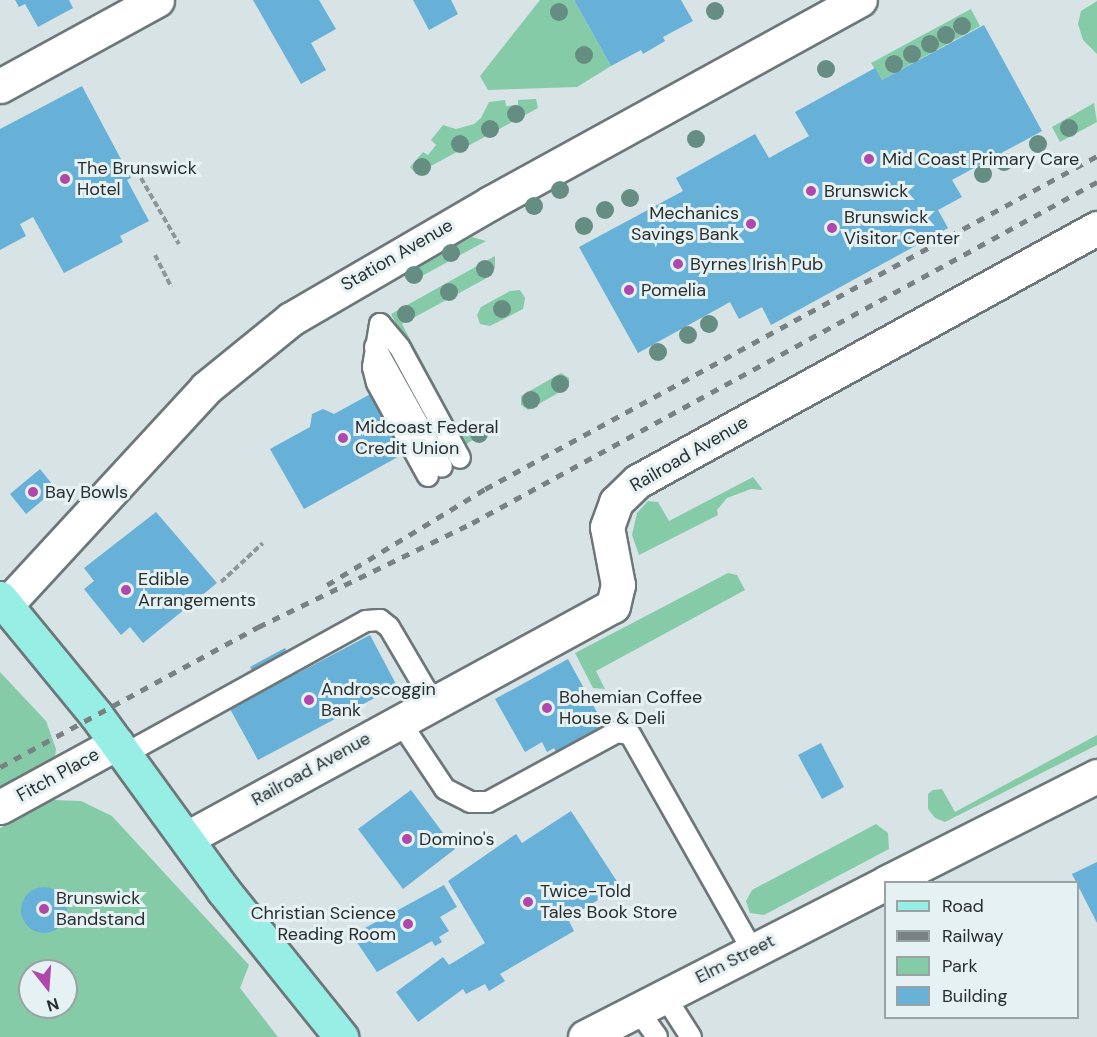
<!DOCTYPE html>
<html>
<head>
<meta charset="utf-8">
<style>
	body { margin:0 }
	#map { position:relative; width:1097px; height:1037px; overflow:hidden; background:#d7e3e5; font-family:"DM Sans",sans-serif }
	div>[style] { position:absolute }
	.green>* { inset:0; background:#86cba8 }
	.building>* { inset:0; background:#67b0d7 }
	.round { border-radius:50% }
	.path>* { height:4px; margin-top:-2px; transform-origin:0; background:repeating-linear-gradient(90deg,#8e9798 0 6px,transparent 0 9px) }
	.roads { filter:drop-shadow(2px 0 #6d7779) drop-shadow(-2px 0 #6d7779) drop-shadow(0 2px #6d7779) drop-shadow(0 -2px #6d7779) }
	.lane>* { height:20px; margin:-10px; padding:0 10px; transform-origin:10px; border-radius:10px; background:#fff }
	.street>* { height:33px; margin:-16.5px; padding:0 16.5px; transform-origin:16.5px; border-radius:16.5px; background:#fff }
	.primary>* { height:33px; margin:-16.5px; padding:0 16.5px; transform-origin:16.5px; border-radius:16.5px; background:#96eee5 }
	.rail>* { height:4.5px; margin-top:-2.25px; transform-origin:0; background:repeating-linear-gradient(90deg,#798182 0 8px,transparent 0 16px) }
	.trees>* { width:18px; height:18px; margin:-9px; border-radius:50%; background:#668d81 }
	.dots>* { width:16px; height:16px; translate:-50% -50%; box-sizing:border-box; border:3px solid #e5f1f3; border-radius:50% }
	span { translate:-50% -50%; white-space:nowrap; text-align:center; line-height:1.15; -webkit-text-stroke:6px #e5f1f3; paint-order:stroke }
	.poi-label { font-size:18px; color:#292e2e }
	.left { translate:0 -50%; text-align:left }
	.right { translate:-100% -50%; text-align:right }
	.street-label { font-size:18px; color:#292e2e }
	.legend { position:absolute; left:884px; top:881px; width:195px; height:138px; box-sizing:border-box; background:#e5f1f3; border:2px solid #9aa3a4; margin:0; padding:8px 10px; list-style:none; font-size:18px; color:#292e2e }
	.legend li { display:flex; align-items:center; gap:12px; height:30px }
	.legend b { width:30px; border:2px solid #9aa3a4 }
	.north { position:absolute; left:18px; top:959px; width:60px; height:60px; box-sizing:border-box; background:#e5f1f3; border:2px solid #9aa3a4; border-radius:50%; rotate:163deg; font-size:16px; font-weight:700; line-height:24px; text-align:center; color:#292e2e }
	.north::after { content:''; display:block; margin:auto; width:21px; height:27px; background:#b048ab; clip-path:polygon(50% 0,100% 100%,50% 72%,0 100%) }
</style>
</head>
<body>
<div id="map">
	<div class="green">
		<div style="clip-path:polygon(540px 0,574px 0,611px 66px,577px 87px,488px 90px,480px 76px)"></div>
		<div style="clip-path:polygon(1097px 1px,1097px 54px,1083px 40px,1078px 24px,1081px 11px)"></div>
		<div style="clip-path:polygon(971px 9px,980px 26px,882px 80px,871px 63px)"></div>
		<div style="clip-path:polygon(536px 99px,538px 108px,416px 174px,410px 167px,423px 152px,428px 155px,436px 145px,431px 140px,443px 125px,456px 129px,474px 124px,481px 118px,489px 102px,505px 100px,506px 106px,518px 105px,518px 100px)"></div>
		<div style="clip-path:polygon(1094px 103px,1097px 122px,1060px 142px,1052px 127px)"></div>
		<div style="clip-path:polygon(472px 237px,486px 241px,411px 282px,405px 278px,404px 273px)"></div>
		<div style="clip-path:polygon(495px 256px,495px 268px,485px 279px,402px 324px,462px 436px,486px 423px,491px 428px,462px 447px,391px 314px)"></div>
		<div style="clip-path:polygon(520px 290px,525px 298px,523px 309px,490px 326px,480px 324px,477px 315px,481px 307px,510px 291px)"></div>
		<div style="clip-path:polygon(561px 373px,569px 378px,569px 387px,528px 410px,521px 405px,521px 396px)"></div>
		<div style="clip-path:polygon(753px 477px,763px 490px,751px 489px,727px 498px,717px 510px,718px 515px,639px 555px,632px 535px,637px 513px,648px 501px,658px 502px,669px 521px)"></div>
		<div style="clip-path:polygon(728px 573px,737px 575px,745px 590px,596px 671px,605px 689px,593px 688px,575px 653px)"></div>
		<div style="clip-path:polygon(0 672px,46px 721px,56px 749px,54px 765px,0 795px)"></div>
		<div style="clip-path:polygon(1097px 735px,1097px 745px,945px 822px,935px 818px,928px 809px,928px 794px,933px 790px,942px 789px,955px 812px)"></div>
		<div style="clip-path:polygon(evenodd,53px 800px,81px 801px,112px 816px,249px 965px,240px 988px,278px 1037px,0 1037px,0 828px,53px 800px,30px 971px,66px 971px,66px 1007px,30px 1007px,30px 971px)"></div>
		<div style="clip-path:polygon(876px 824px,888px 833px,889px 849px,764px 915px,750px 913px,746px 901px,752px 890px)"></div>
	</div>
	<div class="building">
		<div style="clip-path:polygon(15px 0,69px 0,73px 8px,38px 27px,25px 4px,19px 7px)"></div>
		<div style="clip-path:polygon(253px 0,319px 0,336px 29px,311px 43px,326px 70px,301px 84px)"></div>
		<div style="clip-path:polygon(413px 0,451px 0,458px 14px,429px 30px)"></div>
		<div style="clip-path:polygon(574px 0,681px 0,693px 21px,663px 37px,665px 41px,643px 54px,641px 50px,611px 66px)"></div>
		<div style="clip-path:polygon(984px 25px,1042px 131px,952px 180px,962px 197px,938px 210px,948px 228px,771px 325px,762px 307px,739px 319px,730px 302px,638px 353px,579px 247px,683px 191px,676px 178px,755px 134px,769px 158px,809px 136px,795px 112px,875px 68px,882px 80px)"></div>
		<div style="clip-path:polygon(82px 86px,131px 178px,127px 180px,149px 221px,120px 236px,123px 242px,64px 273px,33px 217px,20px 224px,26px 236px,0 250px,0 129px)"></div>
		<div style="clip-path:polygon(405px 375px,421px 405px,389px 423px,405px 453px,304px 509px,270px 449px,310px 427px,312px 414px,323px 409px,334px 414px)"></div>
		<div style="clip-path:polygon(40px 469px,56px 489px,26px 514px,10px 494px)"></div>
		<div style="clip-path:polygon(156px 512px,217px 583px,143px 643px,130px 627px,121px 635px,84px 589px,94px 581px,84px 568px)"></div>
		<div style="clip-path:polygon(370px 635px,397px 686px,258px 760px,230px 709px,263px 691px,250px 667px,285px 648px,298px 673px)"></div>
		<div style="clip-path:polygon(568px 659px,599px 716px,596px 718px,602px 729px,557px 754px,554px 748px,547px 752px,542px 742px,525px 752px,495px 699px)"></div>
		<div style="clip-path:polygon(821px 743px,844px 787px,822px 799px,798px 755px)"></div>
		<div style="clip-path:polygon(411px 790px,455px 849px,403px 889px,358px 829px)"></div>
		<div style="clip-path:polygon(571px 811px,620px 886px,568px 919px,574px 931px,500px 974px,505px 981px,489px 991px,485px 984px,466px 994px,463px 989px,418px 1022px,396px 992px,443px 957px,449px 965px,485px 943px,448px 881px,516px 834px,522px 843px)"></div>
		<div style="clip-path:polygon(1097px 862px,1097px 923px,1072px 874px)"></div>
		<div style="clip-path:polygon(444px 885px,457px 907px,440px 917px,449px 931px,439px 937px,442px 942px,435px 946px,432px 941px,377px 972px,352px 935px)"></div>
		<div class="round" style="left:21px;top:887px;width:46px;height:46px"></div>
	</div>
	<div class="path">
		<div style="left:141px;top:178px;width:76px;rotate:60.1deg"></div>
		<div style="left:155px;top:255px;width:36px;rotate:63deg"></div>
		<div style="left:221px;top:582px;width:57px;rotate:-42.9deg"></div>
		<div style="left:606px;top:693px;width:20px;rotate:33deg"></div>
	</div>
	<div class="roads">
		<div class="lane">
			<div style="left:380px;top:324px;width:44px;rotate:99.2deg"></div>
			<div style="left:373px;top:367px;width:16px;rotate:76deg"></div>
			<div style="left:377px;top:383px;width:106px;rotate:61.3deg"></div>
			<div style="left:380px;top:324px;width:31px;rotate:50deg"></div>
			<div style="left:400px;top:348px;width:125px;rotate:61.4deg"></div>
			<div style="left:375px;top:347px;width:137px;rotate:60.8deg"></div>
			<div style="left:399px;top:720px;width:83px;rotate:56.3deg"></div>
			<div style="left:445px;top:789px;width:28px;rotate:27deg"></div>
			<div style="left:470px;top:802px;width:18px"></div>
			<div style="left:488px;top:802px;width:147px;rotate:-28.5deg"></div>
			<div style="left:617px;top:732px;width:13px;rotate:9deg"></div>
			<div style="left:630px;top:734px;width:248px;rotate:60.5deg"></div>
			<div style="left:125px;top:754px;width:275px;rotate:-28.9deg"></div>
			<div style="left:366px;top:621px;width:14px;rotate:-4deg"></div>
			<div style="left:380px;top:620px;width:11px;rotate:38deg"></div>
			<div style="left:389px;top:627px;width:87px;rotate:59.6deg"></div>
			<div style="left:664px;top:995px;width:50px;rotate:57.3deg"></div>
			<div style="left:637px;top:1009px;width:34px;rotate:54deg"></div>
		</div>
		<div class="street">
			<div style="left:0;top:86px;width:179px;rotate:-28.7deg"></div>
			<div style="left:6px;top:605px;width:295px;rotate:-47.3deg"></div>
			<div style="left:206px;top:388px;width:109px;rotate:-39.1deg"></div>
			<div style="left:291px;top:319px;width:230px;rotate:-30.2deg"></div>
			<div style="left:490px;top:203px;width:422px;rotate:-28.8deg"></div>
			<div style="left:0;top:807px;width:133px;rotate:-28.7deg"></div>
			<div style="left:187px;top:838px;width:485px;rotate:-28.6deg"></div>
			<div style="left:613px;top:606px;width:22px;rotate:-77deg"></div>
			<div style="left:618px;top:585px;width:59px;rotate:-100.7deg"></div>
			<div style="left:607px;top:527px;width:27px;rotate:-70deg"></div>
			<div style="left:616px;top:502px;width:30px;rotate:-44deg"></div>
			<div style="left:638px;top:481px;width:524px;rotate:-28.86deg"></div>
			<div style="left:887px;top:882px;width:235px;rotate:-26.8deg"></div>
			<div style="left:585px;top:1037px;width:338px;rotate:-27.1deg"></div>
		</div>
		<div class="primary">
			<div style="left:0;top:598px;width:151px;rotate:50.6deg"></div>
			<div style="left:96px;top:715px;width:216px;rotate:54deg"></div>
			<div style="left:223px;top:890px;width:189px;rotate:51.2deg"></div>
		</div>
	</div>
	<div class="rail">
		<div style="left:327px;top:585px;width:185px;rotate:-31.3deg"></div>
		<div style="left:485px;top:489px;width:697px;rotate:-28.55deg"></div>
		<div style="left:0;top:767px;width:294px;rotate:-28.5deg"></div>
		<div style="left:258px;top:627px;width:238px;rotate:-25.9deg"></div>
		<div style="left:472px;top:523px;width:712px;rotate:-28.62deg"></div>
	</div>
	<div class="trees">
		<div style="left:715px;top:11px"></div>
		<div style="left:559px;top:12px"></div>
		<div style="left:962px;top:26px"></div>
		<div style="left:946px;top:35px"></div>
		<div style="left:930px;top:44px"></div>
		<div style="left:912px;top:54px"></div>
		<div style="left:584px;top:55px"></div>
		<div style="left:894px;top:64px"></div>
		<div style="left:826px;top:69px"></div>
		<div style="left:516px;top:114px"></div>
		<div style="left:1069px;top:128px"></div>
		<div style="left:490px;top:129px"></div>
		<div style="left:696px;top:139px"></div>
		<div style="left:460px;top:144px"></div>
		<div style="left:1038px;top:144px"></div>
		<div style="left:1004px;top:162px"></div>
		<div style="left:422px;top:167px"></div>
		<div style="left:983px;top:174px"></div>
		<div style="left:560px;top:190px"></div>
		<div style="left:630px;top:198px"></div>
		<div style="left:534px;top:206px"></div>
		<div style="left:605px;top:210px"></div>
		<div style="left:584px;top:226px"></div>
		<div style="left:451px;top:253px"></div>
		<div style="left:485px;top:269px"></div>
		<div style="left:414px;top:275px"></div>
		<div style="left:449px;top:292px"></div>
		<div style="left:502px;top:309px"></div>
		<div style="left:406px;top:314px"></div>
		<div style="left:709px;top:324px"></div>
		<div style="left:688px;top:335px"></div>
		<div style="left:658px;top:352px"></div>
		<div style="left:560px;top:384px"></div>
		<div style="left:531px;top:400px"></div>
		<div style="left:479px;top:434px"></div>
	</div>
	<div class="dots">
		<div style="left:869px;top:159px;background:#b048ab"></div>
		<div style="left:65px;top:179px;background:#b048ab"></div>
		<div style="left:811px;top:191px;background:#b048ab"></div>
		<div style="left:751px;top:224px;background:#b048ab"></div>
		<div style="left:832px;top:228px;background:#b048ab"></div>
		<div style="left:678px;top:264px;background:#b048ab"></div>
		<div style="left:629px;top:290px;background:#b048ab"></div>
		<div style="left:343px;top:438px;background:#b048ab"></div>
		<div style="left:33px;top:492px;background:#b048ab"></div>
		<div style="left:126px;top:590px;background:#b048ab"></div>
		<div style="left:309px;top:700px;background:#b048ab"></div>
		<div style="left:547px;top:708px;background:#b048ab"></div>
		<div style="left:407px;top:839px;background:#b048ab"></div>
		<div style="left:528px;top:902px;background:#b048ab"></div>
		<div style="left:44px;top:909px;background:#b048ab"></div>
		<div style="left:408px;top:924px;background:#b048ab"></div>
	</div>
	<div class="poi-label">
		<span class="left" style="left:882px;top:159px">Mid Coast Primary Care</span>
		<span class="left" style="left:77px;top:179px">The Brunswick<br>Hotel</span>
		<span class="left" style="left:824px;top:191px">Brunswick</span>
		<span class="right" style="left:739px;top:224px">Mechanics<br>Savings Bank</span>
		<span class="left" style="left:844px;top:228px">Brunswick<br>Visitor Center</span>
		<span class="left" style="left:690px;top:264px">Byrnes Irish Pub</span>
		<span class="left" style="left:641px;top:290px">Pomelia</span>
		<span class="left" style="left:355px;top:438px">Midcoast Federal<br>Credit Union</span>
		<span class="left" style="left:45px;top:492px">Bay Bowls</span>
		<span class="left" style="left:138px;top:590px">Edible<br>Arrangements</span>
		<span class="left" style="left:321px;top:700px">Androscoggin<br>Bank</span>
		<span class="left" style="left:559px;top:708px">Bohemian Coffee<br>House &amp; Deli</span>
		<span class="left" style="left:419px;top:839px">Domino's</span>
		<span class="left" style="left:540px;top:902px">Twice-Told<br>Tales Book Store</span>
		<span class="left" style="left:56px;top:909px">Brunswick<br>Bandstand</span>
		<span class="right" style="left:396px;top:924px">Christian Science<br>Reading Room</span>
	</div>
	<div class="street-label">
		<span style="left:397px;top:255px;rotate:-30deg">Station Avenue</span>
		<span style="left:689px;top:454px;rotate:-30deg">Railroad Avenue</span>
		<span style="left:311px;top:769px;rotate:-29deg">Railroad Avenue</span>
		<span style="left:58px;top:775px;rotate:-29deg">Fitch Place</span>
		<span style="left:735px;top:959px;rotate:-27deg">Elm Street</span>
	</div>
	<ul class="legend">
	<li><b style="height:8px;background:#96eee5"></b>Road</li>
	<li><b style="height:8px;background:#798182"></b>Railway</li>
	<li><b style="height:16px;background:#86cba8"></b>Park</li>
	<li><b style="height:16px;background:#67b0d7"></b>Building</li>
	</ul>
	<div class="north">N</div>
</div>
</body>
</html>
